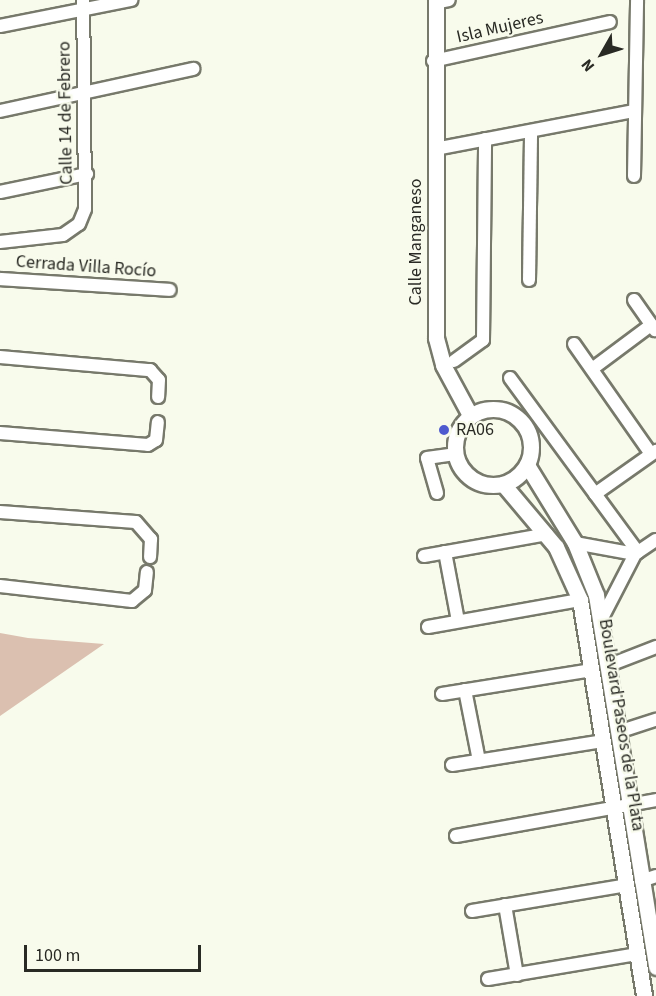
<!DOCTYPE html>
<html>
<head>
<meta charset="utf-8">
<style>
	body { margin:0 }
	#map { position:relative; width:656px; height:996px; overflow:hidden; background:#f8fbec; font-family:"Source Sans 3",sans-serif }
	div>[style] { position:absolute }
	.green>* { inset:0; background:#dbc0b0 }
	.roads { filter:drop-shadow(2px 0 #77796b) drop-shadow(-2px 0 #77796b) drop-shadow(0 2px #77796b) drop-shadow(0 -2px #77796b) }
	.minor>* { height:12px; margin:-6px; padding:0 6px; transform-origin:6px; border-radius:6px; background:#fff }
	.tertiary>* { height:15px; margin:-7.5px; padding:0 7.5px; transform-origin:7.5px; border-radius:7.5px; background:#fff }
	.tertiary>.ring { margin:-7.5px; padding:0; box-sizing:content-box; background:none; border:15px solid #fff; border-radius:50% }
	.dots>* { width:16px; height:16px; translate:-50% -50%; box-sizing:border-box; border:3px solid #f8fbec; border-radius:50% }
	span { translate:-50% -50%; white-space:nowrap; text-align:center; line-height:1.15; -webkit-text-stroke:4.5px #f8fbec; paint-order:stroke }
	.street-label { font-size:18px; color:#292a24 }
	.poi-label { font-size:18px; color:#292a24 }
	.left { translate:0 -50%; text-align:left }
	.north { position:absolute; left:572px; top:24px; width:60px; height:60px; -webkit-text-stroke:4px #f8fbec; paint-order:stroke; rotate:231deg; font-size:16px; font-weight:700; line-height:24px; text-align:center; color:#292a24 }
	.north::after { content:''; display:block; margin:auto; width:21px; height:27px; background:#292a24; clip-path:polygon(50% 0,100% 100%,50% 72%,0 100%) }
	.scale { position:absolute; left:24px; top:945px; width:177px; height:27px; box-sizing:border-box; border:3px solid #292a24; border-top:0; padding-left:8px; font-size:18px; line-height:21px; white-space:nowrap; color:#292a24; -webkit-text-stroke:4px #f8fbec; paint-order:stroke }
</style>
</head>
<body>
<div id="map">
	<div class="green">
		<div style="clip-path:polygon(0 633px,28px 638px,104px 644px,0 716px)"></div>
	</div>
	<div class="roads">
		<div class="minor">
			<div style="left:435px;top:3px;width:14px;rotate:-12deg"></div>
			<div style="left:0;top:26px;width:134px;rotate:-11.2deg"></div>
			<div style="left:433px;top:61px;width:181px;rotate:-12.4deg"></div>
			<div style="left:0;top:111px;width:198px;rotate:-12.3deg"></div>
			<div style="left:435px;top:149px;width:203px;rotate:-10.8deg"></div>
			<div style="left:634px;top:176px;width:176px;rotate:-89deg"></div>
			<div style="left:0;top:192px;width:89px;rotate:-11.7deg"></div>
			<div style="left:0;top:242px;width:63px;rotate:-6.3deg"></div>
			<div style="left:63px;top:235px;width:19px;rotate:-35deg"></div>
			<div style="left:79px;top:224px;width:16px;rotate:-68deg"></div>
			<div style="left:85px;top:209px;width:209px;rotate:-90.5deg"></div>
			<div style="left:0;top:279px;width:170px;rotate:3.7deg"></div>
			<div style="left:529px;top:280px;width:149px;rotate:-89.2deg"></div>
			<div style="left:634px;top:300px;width:37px;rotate:55deg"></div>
			<div style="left:574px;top:344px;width:134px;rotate:55deg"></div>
			<div style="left:0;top:357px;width:151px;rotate:5deg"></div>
			<div style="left:150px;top:370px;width:13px;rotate:48deg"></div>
			<div style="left:159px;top:380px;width:17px;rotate:93deg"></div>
			<div style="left:454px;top:361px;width:36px;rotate:-36deg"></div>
			<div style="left:483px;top:340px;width:201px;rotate:-89.4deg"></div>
			<div style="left:592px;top:369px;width:74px;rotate:-36.7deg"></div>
			<div style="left:510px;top:378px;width:216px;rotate:53.7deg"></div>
			<div style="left:0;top:433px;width:148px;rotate:4.6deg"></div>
			<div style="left:148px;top:445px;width:9px;rotate:-32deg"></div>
			<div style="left:156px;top:440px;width:18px;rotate:-84deg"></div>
			<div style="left:437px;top:493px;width:36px;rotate:-106deg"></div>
			<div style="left:427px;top:458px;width:28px;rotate:-8deg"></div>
			<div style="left:595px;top:494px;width:75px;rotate:-35.2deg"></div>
			<div style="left:0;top:512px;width:136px;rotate:4.2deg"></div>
			<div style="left:136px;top:522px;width:23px;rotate:49deg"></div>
			<div style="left:151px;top:539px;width:18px;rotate:93deg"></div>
			<div style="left:575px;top:543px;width:61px;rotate:10.4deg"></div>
			<div style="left:445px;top:552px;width:70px;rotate:79.3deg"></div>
			<div style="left:424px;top:556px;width:125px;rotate:-10.1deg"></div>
			<div style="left:0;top:586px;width:133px;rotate:6.5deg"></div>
			<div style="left:132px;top:601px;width:17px;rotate:-40deg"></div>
			<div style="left:145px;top:590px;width:18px;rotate:-84deg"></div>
			<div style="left:601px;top:620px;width:74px;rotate:-62.7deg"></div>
			<div style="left:635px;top:554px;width:25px;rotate:-34deg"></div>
			<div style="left:428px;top:627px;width:154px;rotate:-10.1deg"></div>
			<div style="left:607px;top:666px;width:53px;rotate:-21.2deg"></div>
			<div style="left:465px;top:690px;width:72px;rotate:78.8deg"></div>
			<div style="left:442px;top:694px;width:152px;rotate:-9.1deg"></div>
			<div style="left:618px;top:732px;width:40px;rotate:-18deg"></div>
			<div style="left:452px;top:765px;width:154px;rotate:-9deg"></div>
			<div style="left:456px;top:836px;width:203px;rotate:-10.2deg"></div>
			<div style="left:641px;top:881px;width:16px;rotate:-18deg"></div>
			<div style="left:505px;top:905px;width:71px;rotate:80.3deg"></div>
			<div style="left:472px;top:911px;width:157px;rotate:-9.5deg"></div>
			<div style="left:488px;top:979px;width:152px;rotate:-9.5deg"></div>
		</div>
		<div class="tertiary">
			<div style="left:436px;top:0;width:338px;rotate:90deg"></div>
			<div style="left:436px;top:338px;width:28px;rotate:75deg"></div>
			<div style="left:443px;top:365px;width:57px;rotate:61.6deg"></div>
			<div class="ring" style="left:455px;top:409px;width:61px;height:61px"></div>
			<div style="left:527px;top:465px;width:92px;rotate:58.4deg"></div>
			<div style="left:575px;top:543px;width:56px;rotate:68deg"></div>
			<div style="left:596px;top:595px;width:377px;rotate:80.8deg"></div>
			<div style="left:503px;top:484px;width:82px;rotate:49.9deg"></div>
			<div style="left:556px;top:547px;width:58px;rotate:65.6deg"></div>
			<div style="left:580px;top:600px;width:401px;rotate:80.8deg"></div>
		</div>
	</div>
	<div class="dots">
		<div style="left:444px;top:430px;background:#4e5acf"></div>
	</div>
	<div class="street-label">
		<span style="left:500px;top:28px;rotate:-13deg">Isla Mujeres</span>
		<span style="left:66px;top:113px;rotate:-91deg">Calle 14 de Febrero</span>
		<span style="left:416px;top:242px;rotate:-90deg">Calle Manganeso</span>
		<span style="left:86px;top:267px;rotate:4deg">Cerrada Villa Rocío</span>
		<span style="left:621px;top:725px;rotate:81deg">Boulevard Paseos de la Plata</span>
	</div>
	<div class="poi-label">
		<span class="left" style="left:456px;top:430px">RA06</span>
	</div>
	<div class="north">N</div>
	<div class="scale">100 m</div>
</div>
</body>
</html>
